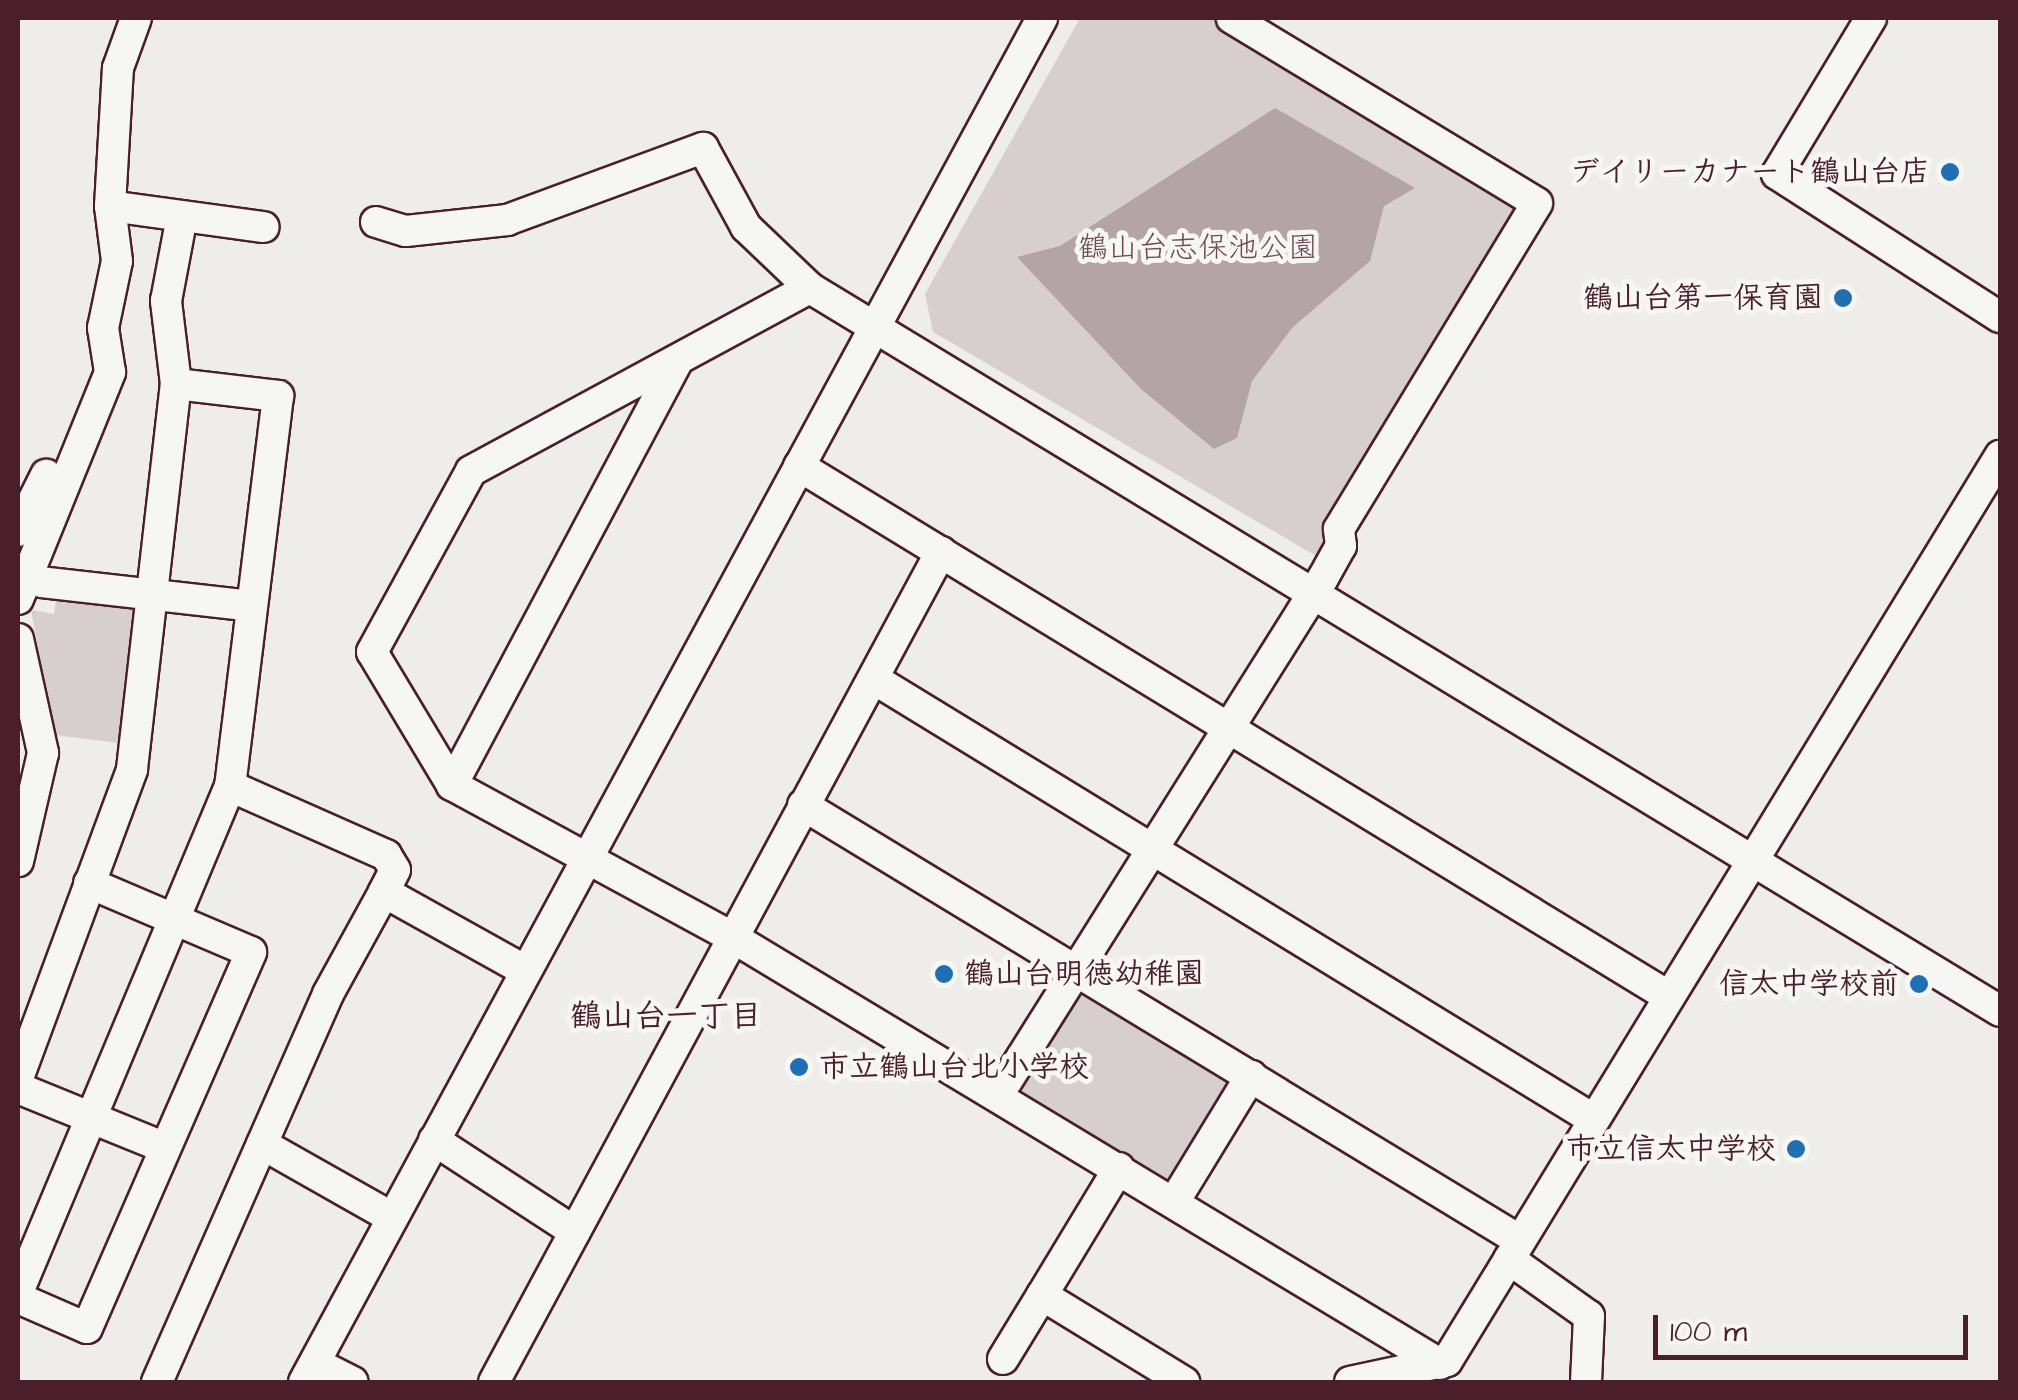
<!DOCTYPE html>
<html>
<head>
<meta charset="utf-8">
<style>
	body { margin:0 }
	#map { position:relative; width:2018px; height:1400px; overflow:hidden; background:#efedea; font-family:"Architects Daughter","Klee One",sans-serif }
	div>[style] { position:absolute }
	.green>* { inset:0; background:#d7cfce }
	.water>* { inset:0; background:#b4a4a5 }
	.roads { filter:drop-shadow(2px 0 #4a1f2b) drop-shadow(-2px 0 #4a1f2b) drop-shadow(0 2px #4a1f2b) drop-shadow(0 -2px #4a1f2b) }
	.minor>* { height:30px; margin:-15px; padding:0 15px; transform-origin:15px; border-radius:15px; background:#f6f6f2 }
	.dots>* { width:28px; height:28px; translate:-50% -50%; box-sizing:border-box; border:5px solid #f6f6f2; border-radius:50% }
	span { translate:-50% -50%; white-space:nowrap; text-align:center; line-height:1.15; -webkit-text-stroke:10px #f6f6f2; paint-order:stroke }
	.poi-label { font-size:30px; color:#4a1f2b; font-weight:700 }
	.right { translate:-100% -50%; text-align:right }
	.left { translate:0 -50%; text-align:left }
	.park-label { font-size:30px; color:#6d4b54 }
	.neighbourhood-label { font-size:32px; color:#4a1f2b; font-weight:700 }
	.frame { position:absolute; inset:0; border:20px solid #4a1f2b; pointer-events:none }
	.scale { position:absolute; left:1653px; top:1315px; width:315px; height:45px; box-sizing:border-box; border:5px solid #4a1f2b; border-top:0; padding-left:12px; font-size:30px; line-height:35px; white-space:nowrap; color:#4a1f2b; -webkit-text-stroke:8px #f6f6f2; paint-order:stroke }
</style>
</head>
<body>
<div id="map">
	<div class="green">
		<div style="clip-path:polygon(1080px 18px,1220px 18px,1520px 199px,1523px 215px,1316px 556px,933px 332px,925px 294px)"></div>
		<div style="clip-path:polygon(57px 593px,136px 602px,127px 744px,54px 735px,31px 610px,54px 614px)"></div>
		<div style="clip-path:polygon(1083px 987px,1233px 1078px,1177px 1182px,1164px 1188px,1017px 1097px,1014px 1083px)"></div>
	</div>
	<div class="water">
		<div style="clip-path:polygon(1275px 108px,1415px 188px,1384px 206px,1370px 261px,1293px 327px,1252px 381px,1237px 438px,1214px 449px,1141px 389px,1017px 257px,1060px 246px)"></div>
	</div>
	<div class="roads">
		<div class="minor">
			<div style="left:1871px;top:18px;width:182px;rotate:121.1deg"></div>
			<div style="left:1777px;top:174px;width:265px;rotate:32.7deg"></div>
			<div style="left:110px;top:206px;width:155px;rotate:7.8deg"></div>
			<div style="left:376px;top:222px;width:31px;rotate:17deg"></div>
			<div style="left:406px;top:231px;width:102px;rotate:-6.2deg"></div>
			<div style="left:507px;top:220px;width:209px;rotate:-20.2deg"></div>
			<div style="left:703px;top:148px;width:90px;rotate:61.4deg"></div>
			<div style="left:746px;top:227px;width:88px;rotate:43.6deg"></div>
			<div style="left:176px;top:384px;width:84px;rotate:-96.9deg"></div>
			<div style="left:166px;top:301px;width:86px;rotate:-79.3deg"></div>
			<div style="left:799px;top:466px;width:1018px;rotate:31.38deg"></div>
			<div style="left:18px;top:531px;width:63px;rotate:-63.4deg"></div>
			<div style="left:41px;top:582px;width:212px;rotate:6.5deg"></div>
			<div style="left:18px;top:599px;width:245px;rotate:-67.9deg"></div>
			<div style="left:110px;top:372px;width:45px;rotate:-99deg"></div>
			<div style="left:103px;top:328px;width:68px;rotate:-78.2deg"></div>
			<div style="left:117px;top:261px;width:55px;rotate:-97.3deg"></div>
			<div style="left:110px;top:206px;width:138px;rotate:-86.7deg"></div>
			<div style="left:118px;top:68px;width:53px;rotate:-70.2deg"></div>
			<div style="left:18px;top:639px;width:117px;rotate:77.6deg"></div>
			<div style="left:43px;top:753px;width:111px;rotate:103deg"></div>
			<div style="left:874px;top:679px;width:843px;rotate:31.47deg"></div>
			<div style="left:452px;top:785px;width:481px;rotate:-62deg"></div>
			<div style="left:230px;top:786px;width:171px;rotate:23.9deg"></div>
			<div style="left:386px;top:855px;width:17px;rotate:59deg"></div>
			<div style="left:395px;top:870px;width:25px;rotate:117deg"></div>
			<div style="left:384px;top:892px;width:162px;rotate:29.1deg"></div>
			<div style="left:803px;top:805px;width:838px;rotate:31.28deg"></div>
			<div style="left:18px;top:1078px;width:329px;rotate:-69.7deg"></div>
			<div style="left:132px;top:769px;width:388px;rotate:-83.5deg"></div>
			<div style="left:176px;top:384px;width:103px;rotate:6.7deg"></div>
			<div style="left:278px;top:396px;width:393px;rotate:97deg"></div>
			<div style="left:230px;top:786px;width:549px;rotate:112.73deg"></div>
			<div style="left:18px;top:1088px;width:157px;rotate:22.1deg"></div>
			<div style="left:998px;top:1095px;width:611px;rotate:-57.85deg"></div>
			<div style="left:1323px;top:578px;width:37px;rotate:-61deg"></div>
			<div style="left:1341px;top:546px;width:17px;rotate:-97deg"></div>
			<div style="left:1339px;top:529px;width:381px;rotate:-58.7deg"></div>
			<div style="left:1537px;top:203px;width:357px;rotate:-148.8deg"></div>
			<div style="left:434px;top:1140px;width:168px;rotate:33.1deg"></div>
			<div style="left:262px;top:1144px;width:150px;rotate:29.5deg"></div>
			<div style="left:1119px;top:1168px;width:149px;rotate:121.2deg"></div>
			<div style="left:1042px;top:1295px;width:167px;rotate:31.5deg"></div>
			<div style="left:1174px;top:1202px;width:148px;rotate:-58.6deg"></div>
			<div style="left:1509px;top:1259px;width:98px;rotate:35.5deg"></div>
			<div style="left:1589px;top:1316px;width:66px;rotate:92.6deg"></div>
			<div style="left:18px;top:1298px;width:75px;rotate:23.5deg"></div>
			<div style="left:87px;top:1328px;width:410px;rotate:-66.4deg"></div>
			<div style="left:251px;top:952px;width:176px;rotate:-156.9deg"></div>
			<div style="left:1003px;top:1359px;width:75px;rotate:-58.6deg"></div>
			<div style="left:315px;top:1363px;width:42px;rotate:26.6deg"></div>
			<div style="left:1440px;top:1364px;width:827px;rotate:-148.91deg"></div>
			<div style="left:732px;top:937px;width:319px;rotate:-151.5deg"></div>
			<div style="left:452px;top:785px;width:155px;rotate:-121deg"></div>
			<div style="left:372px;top:652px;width:206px;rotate:-61.3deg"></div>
			<div style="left:471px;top:471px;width:385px;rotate:-28.4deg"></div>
			<div style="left:810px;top:288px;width:1392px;rotate:31.28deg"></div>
			<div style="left:157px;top:1382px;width:424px;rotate:-66.2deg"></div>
			<div style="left:328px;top:994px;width:116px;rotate:-61.2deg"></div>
			<div style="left:304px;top:1382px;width:1551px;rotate:-61.58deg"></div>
			<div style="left:494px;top:1382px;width:943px;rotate:-61.7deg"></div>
			<div style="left:1350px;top:1382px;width:99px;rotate:-12.2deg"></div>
			<div style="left:1447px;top:1361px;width:1061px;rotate:-58.57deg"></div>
		</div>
	</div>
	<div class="dots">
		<div style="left:1950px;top:172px;background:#1f6fb2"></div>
		<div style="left:1843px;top:298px;background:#1f6fb2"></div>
		<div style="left:944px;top:974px;background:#1f6fb2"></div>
		<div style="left:1919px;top:984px;background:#1f6fb2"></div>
		<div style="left:799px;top:1067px;background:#1f6fb2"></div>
		<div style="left:1796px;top:1149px;background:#1f6fb2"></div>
	</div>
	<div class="poi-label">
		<span class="right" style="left:1930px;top:172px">デイリーカナート鶴山台店</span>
		<span class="right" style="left:1823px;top:298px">鶴山台第一保育園</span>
		<span class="left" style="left:964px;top:974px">鶴山台明徳幼稚園</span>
		<span class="right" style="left:1899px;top:984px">信太中学校前</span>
		<span class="left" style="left:819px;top:1067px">市立鶴山台北小学校</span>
		<span class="right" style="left:1776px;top:1149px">市立信太中学校</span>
	</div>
	<div class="park-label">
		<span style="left:1198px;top:248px">鶴山台志保池公園</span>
	</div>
	<div class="neighbourhood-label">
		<span style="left:666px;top:1017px">鶴山台一丁目</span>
	</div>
	<div class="frame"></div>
	<div class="scale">100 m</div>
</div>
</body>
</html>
